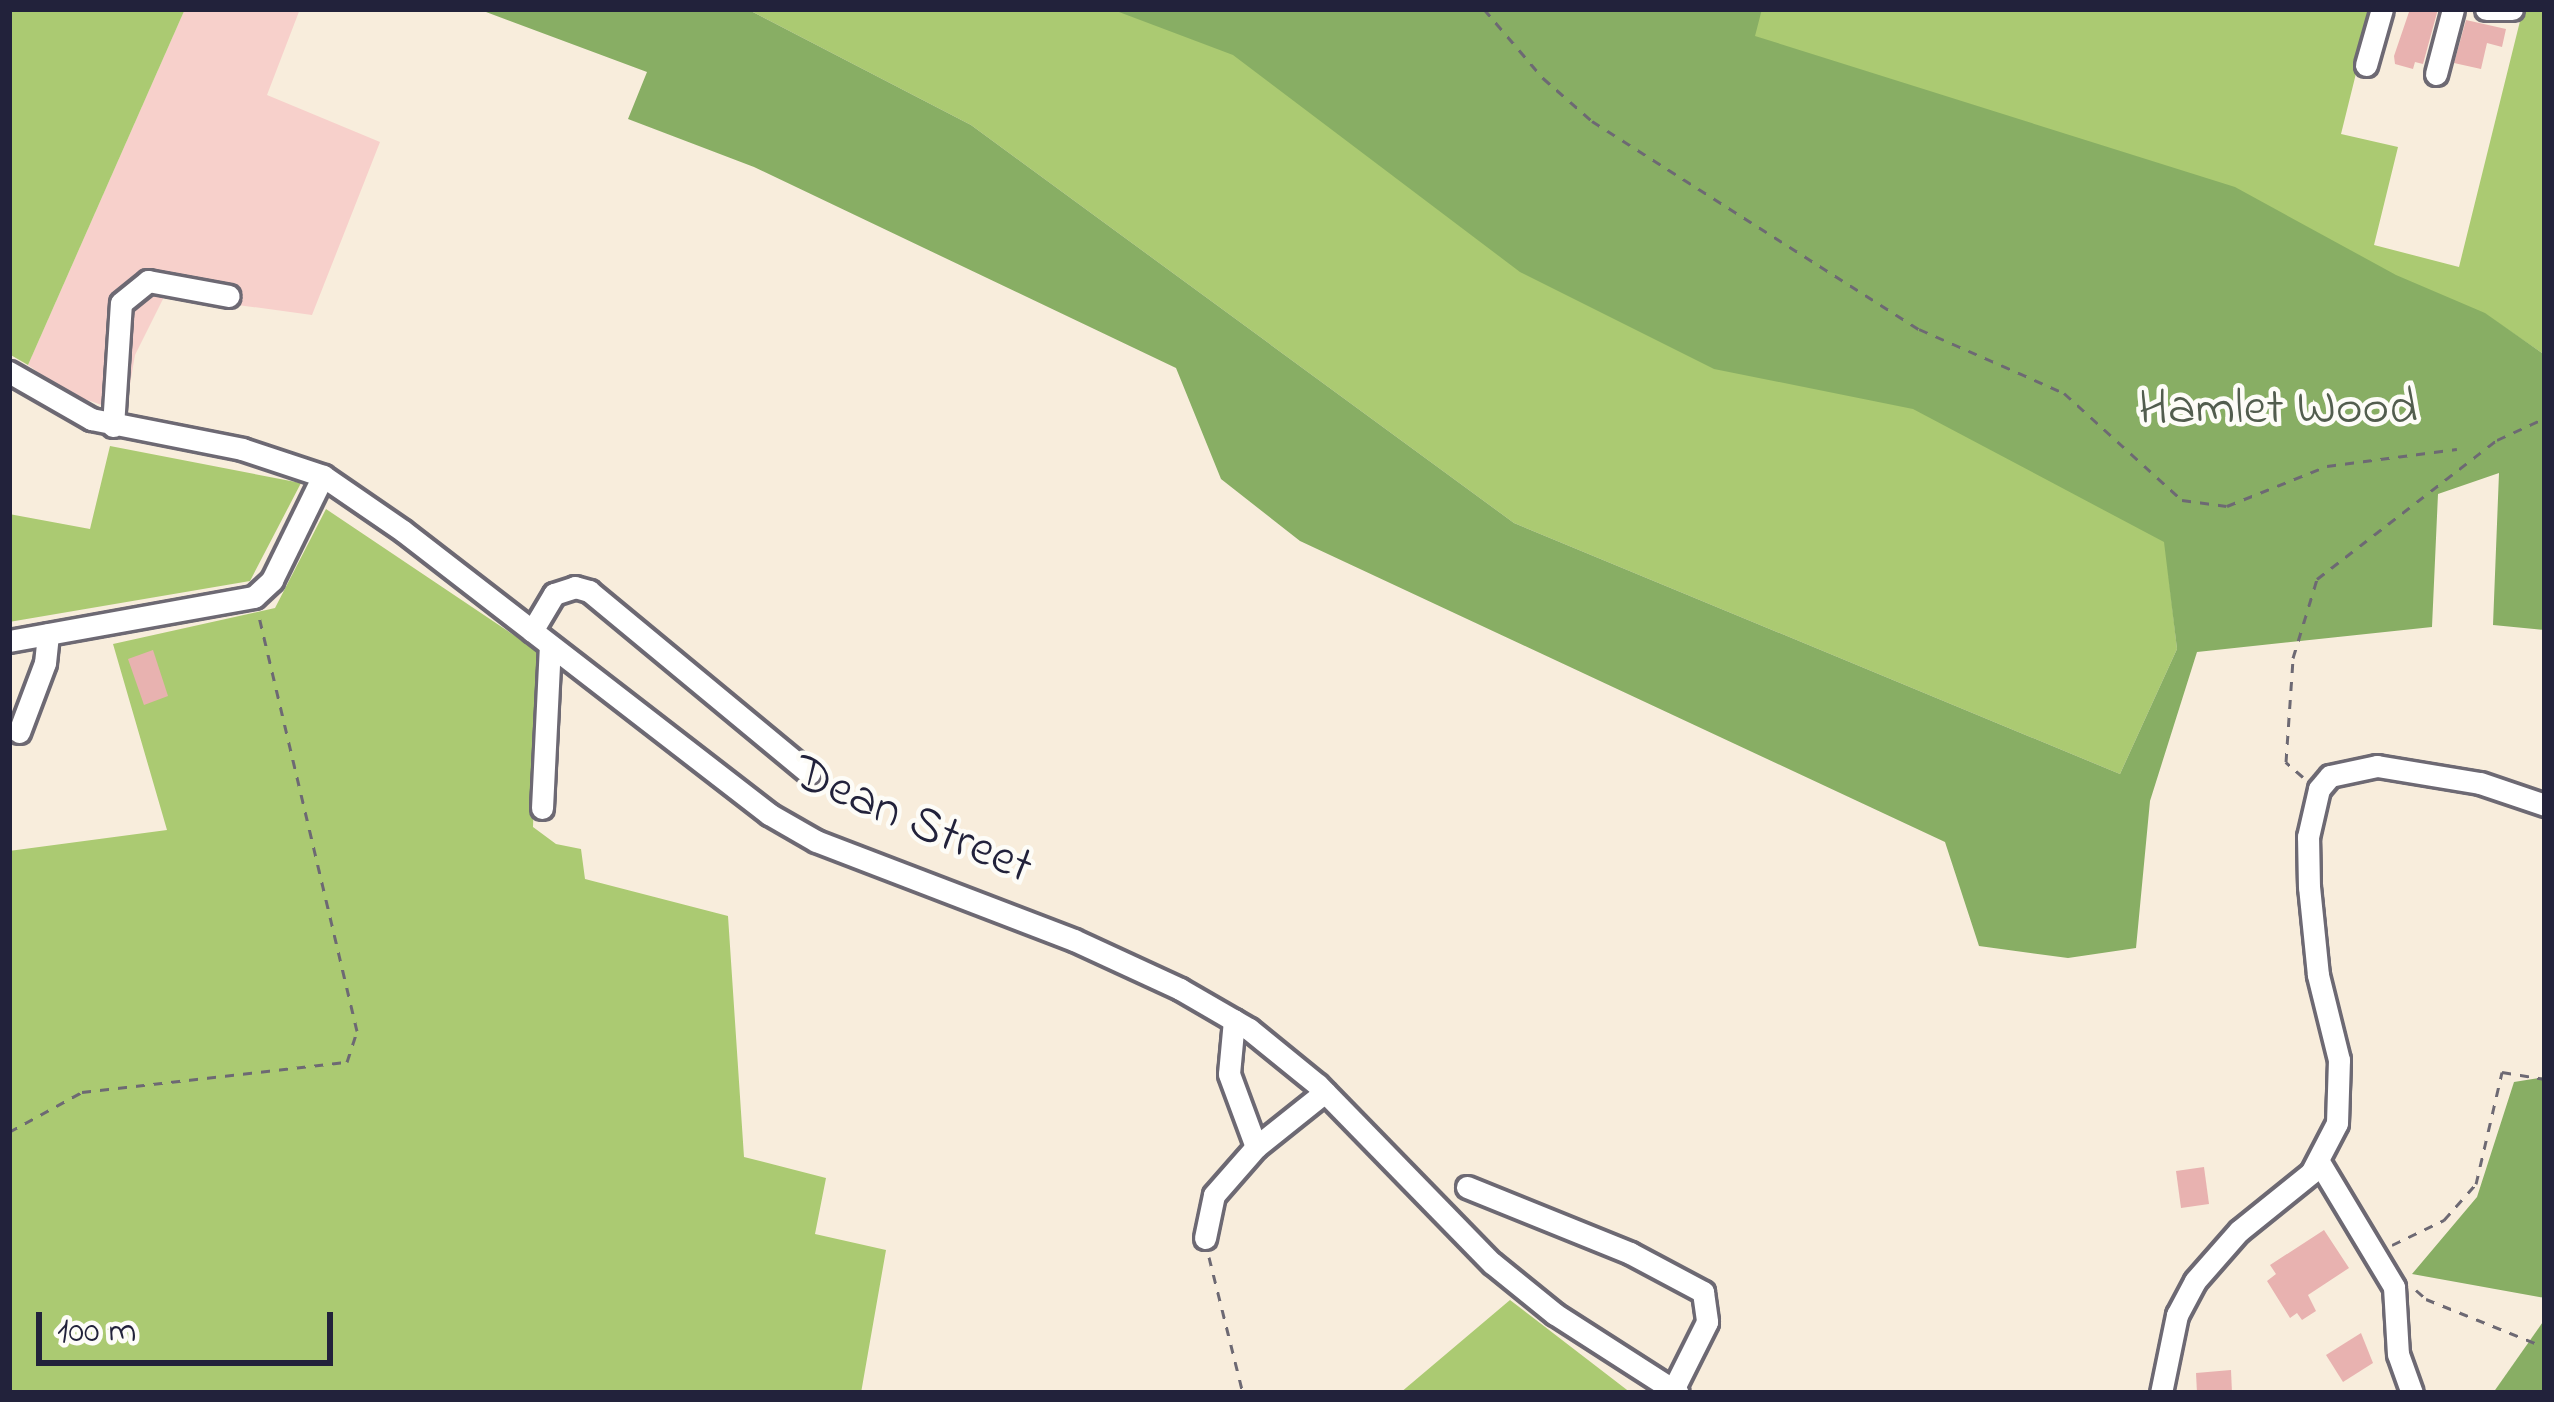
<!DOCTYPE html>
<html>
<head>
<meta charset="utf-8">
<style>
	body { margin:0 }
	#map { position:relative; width:2554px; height:1402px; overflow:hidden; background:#f8eddc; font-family:"Indie Flower",sans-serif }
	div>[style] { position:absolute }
	.built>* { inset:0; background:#f7d0cb }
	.green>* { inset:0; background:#abca72 }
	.forest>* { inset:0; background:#88ae64 }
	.building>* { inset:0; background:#e8b2b0 }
	.path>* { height:3px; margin-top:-1.5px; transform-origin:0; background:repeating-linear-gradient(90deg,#6d6973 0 9px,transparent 0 18px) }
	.roads { filter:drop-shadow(3px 0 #6d6973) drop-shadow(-3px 0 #6d6973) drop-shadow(0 3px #6d6973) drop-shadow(0 -3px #6d6973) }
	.minor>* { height:21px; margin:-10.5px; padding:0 10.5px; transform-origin:10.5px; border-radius:10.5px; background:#fff }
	span { translate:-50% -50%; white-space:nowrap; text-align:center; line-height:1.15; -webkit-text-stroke:9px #fdfcf7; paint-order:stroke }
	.park-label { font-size:51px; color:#525d4e }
	.street-label { font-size:51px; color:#22223b }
	.frame { position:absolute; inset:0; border:12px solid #22223b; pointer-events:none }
	.scale { position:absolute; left:36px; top:1312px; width:297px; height:54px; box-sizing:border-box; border:6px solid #22223b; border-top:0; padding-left:15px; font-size:36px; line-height:42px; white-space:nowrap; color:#22223b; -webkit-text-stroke:9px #fdfcf7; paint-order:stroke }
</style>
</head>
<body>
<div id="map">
	<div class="built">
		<div style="clip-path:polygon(185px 9px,300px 9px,267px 95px,380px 142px,312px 315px,165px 295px,135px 355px,125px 413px,67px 393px,28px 365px)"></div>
	</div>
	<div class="green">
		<div style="clip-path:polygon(9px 9px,185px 9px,28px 365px,9px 354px)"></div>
		<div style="clip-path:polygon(747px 9px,2372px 9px,2341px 134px,2398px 147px,2374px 245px,2459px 267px,2523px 9px,2545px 9px,2545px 355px,2485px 314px,2165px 542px,2177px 649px,2120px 774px,1514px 523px,971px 125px)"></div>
		<div style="clip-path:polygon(110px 446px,301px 483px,250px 581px,9px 622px,9px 514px,90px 529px)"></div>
		<div style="clip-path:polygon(326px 509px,539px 652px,533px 827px,556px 844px,581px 849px,585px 879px,728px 916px,744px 1157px,826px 1178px,815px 1234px,886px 1250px,861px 1393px,9px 1393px,9px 851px,167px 830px,113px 644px,275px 608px)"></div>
		<div style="clip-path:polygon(1510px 1300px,1631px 1393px,1632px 1393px,1400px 1393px)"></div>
	</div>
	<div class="forest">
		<div style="clip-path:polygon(478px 9px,747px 9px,971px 125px,1514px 523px,2120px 774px,2177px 649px,2164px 542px,1913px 409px,1714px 369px,1520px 272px,1233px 55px,1111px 9px,1762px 9px,1755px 36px,2235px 187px,2396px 275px,2485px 313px,2545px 355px,2545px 630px,2493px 625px,2499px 473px,2438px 494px,2432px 627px,2197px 652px,2150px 801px,2136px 948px,2068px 958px,1979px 946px,1945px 842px,1300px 541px,1221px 479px,1176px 368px,754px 167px,628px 119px,647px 72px)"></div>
		<div style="clip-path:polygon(2545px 1077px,2545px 1298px,2412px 1274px,2477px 1197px,2514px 1082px)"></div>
		<div style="clip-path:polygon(2545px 1319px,2545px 1393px,2493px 1393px)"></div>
	</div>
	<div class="building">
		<div style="clip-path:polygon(2410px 9px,2438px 9px,2423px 64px,2415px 62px,2413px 69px,2395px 64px,2394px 56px)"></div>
		<div style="clip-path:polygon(2466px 20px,2506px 29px,2502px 47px,2487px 43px,2481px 69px,2454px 63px)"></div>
		<div style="clip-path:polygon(153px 650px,168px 696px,144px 705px,128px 659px)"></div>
		<div style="clip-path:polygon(2204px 1167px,2209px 1204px,2181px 1208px,2176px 1171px)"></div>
		<div style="clip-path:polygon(2324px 1230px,2349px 1268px,2308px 1295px,2316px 1311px,2302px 1320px,2297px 1313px,2290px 1318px,2267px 1281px,2276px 1274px,2270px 1265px)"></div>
		<div style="clip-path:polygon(2361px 1333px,2373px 1363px,2343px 1382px,2326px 1355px)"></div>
		<div style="clip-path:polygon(2231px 1370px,2232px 1393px,2197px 1393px,2196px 1373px)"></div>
	</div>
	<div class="path">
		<div style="left:1484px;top:9px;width:91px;rotate:49.5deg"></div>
		<div style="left:1543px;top:78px;width:65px;rotate:41.3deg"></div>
		<div style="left:1592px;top:121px;width:388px;rotate:32.5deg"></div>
		<div style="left:1919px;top:329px;width:158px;rotate:23.8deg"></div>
		<div style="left:2064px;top:393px;width:159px;rotate:42.2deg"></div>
		<div style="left:2182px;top:500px;width:45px;rotate:7.6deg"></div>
		<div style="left:2227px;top:506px;width:108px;rotate:-21.8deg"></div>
		<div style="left:2327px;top:466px;width:131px;rotate:-7.5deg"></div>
		<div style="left:2303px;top:777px;width:23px;rotate:-139deg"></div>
		<div style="left:2286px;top:762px;width:104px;rotate:-86.1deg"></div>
		<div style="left:2293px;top:658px;width:83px;rotate:-73.1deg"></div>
		<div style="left:2317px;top:579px;width:227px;rotate:-37.7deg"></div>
		<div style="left:2497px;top:440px;width:53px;rotate:-24.6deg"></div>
		<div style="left:9px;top:1132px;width:83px;rotate:-28.7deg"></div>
		<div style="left:82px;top:1092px;width:267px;rotate:-6.5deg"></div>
		<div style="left:347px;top:1062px;width:33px;rotate:-72deg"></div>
		<div style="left:357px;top:1031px;width:426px;rotate:-103.3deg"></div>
		<div style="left:2392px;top:1245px;width:58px;rotate:-25.7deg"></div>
		<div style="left:2444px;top:1220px;width:48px;rotate:-48.4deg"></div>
		<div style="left:2476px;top:1184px;width:115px;rotate:-76.9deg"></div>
		<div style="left:2502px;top:1072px;width:44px;rotate:9.2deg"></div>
		<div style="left:1209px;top:1257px;width:140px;rotate:76deg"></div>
		<div style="left:2416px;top:1290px;width:13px;rotate:42deg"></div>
		<div style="left:2426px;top:1299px;width:128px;rotate:22deg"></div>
	</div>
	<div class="roads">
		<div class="minor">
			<div style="left:2486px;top:9px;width:26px"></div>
			<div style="left:2366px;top:65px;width:58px;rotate:-74.1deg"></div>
			<div style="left:2436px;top:74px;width:67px;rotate:-75.3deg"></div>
			<div style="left:9px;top:372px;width:95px;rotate:29.8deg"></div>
			<div style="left:91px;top:419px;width:154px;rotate:11.2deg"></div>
			<div style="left:242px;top:449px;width:85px;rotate:18.4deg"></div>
			<div style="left:323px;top:476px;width:97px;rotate:34.5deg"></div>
			<div style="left:403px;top:531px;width:463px;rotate:37.7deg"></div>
			<div style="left:769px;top:814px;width:54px;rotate:29.9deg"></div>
			<div style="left:816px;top:841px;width:276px;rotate:21deg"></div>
			<div style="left:1074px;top:940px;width:117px;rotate:24.8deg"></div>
			<div style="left:1180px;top:989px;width:80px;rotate:30.1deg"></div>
			<div style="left:1249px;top:1029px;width:89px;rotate:39.1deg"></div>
			<div style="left:1318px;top:1085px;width:249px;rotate:45.7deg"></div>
			<div style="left:1492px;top:1263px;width:81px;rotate:39deg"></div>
			<div style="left:1555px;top:1314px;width:146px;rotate:32.7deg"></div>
			<div style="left:113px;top:426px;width:123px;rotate:-86.3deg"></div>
			<div style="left:121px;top:303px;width:35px;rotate:-39deg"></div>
			<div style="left:148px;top:281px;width:82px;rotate:10.5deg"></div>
			<div style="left:532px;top:631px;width:43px;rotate:-59.3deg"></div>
			<div style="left:554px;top:594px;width:22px;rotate:-18deg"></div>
			<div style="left:575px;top:587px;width:15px;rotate:16deg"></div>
			<div style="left:589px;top:591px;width:286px;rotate:39.6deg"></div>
			<div style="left:9px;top:641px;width:249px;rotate:-10.2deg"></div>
			<div style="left:254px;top:597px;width:25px;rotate:-43deg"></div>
			<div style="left:272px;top:580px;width:116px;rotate:-63.9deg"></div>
			<div style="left:19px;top:732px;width:74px;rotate:-69.4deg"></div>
			<div style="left:45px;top:663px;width:29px;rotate:-84deg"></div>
			<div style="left:542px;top:808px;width:162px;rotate:-87.2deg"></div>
			<div style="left:1234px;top:1020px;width:54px;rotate:95.3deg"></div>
			<div style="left:1229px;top:1074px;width:78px;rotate:69.7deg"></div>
			<div style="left:2319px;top:1162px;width:146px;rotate:59deg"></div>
			<div style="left:2394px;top:1287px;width:67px;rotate:86.6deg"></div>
			<div style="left:2398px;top:1354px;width:41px;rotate:70.3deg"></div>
			<div style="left:1467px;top:1187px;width:176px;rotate:22deg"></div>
			<div style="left:1630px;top:1253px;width:83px;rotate:28.1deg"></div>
			<div style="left:1703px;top:1292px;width:30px;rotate:82deg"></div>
			<div style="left:1707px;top:1322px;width:76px;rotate:116.6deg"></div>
			<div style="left:1205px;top:1238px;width:44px;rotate:-78.2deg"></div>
			<div style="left:1214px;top:1195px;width:64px;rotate:-48.8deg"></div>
			<div style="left:1256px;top:1147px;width:88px;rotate:-38.6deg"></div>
			<div style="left:2161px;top:1393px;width:80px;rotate:-78.4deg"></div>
			<div style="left:2177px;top:1315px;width:38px;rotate:-62deg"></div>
			<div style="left:2195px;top:1281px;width:67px;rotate:-48.7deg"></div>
			<div style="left:2239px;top:1231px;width:92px;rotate:-38.9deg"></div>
			<div style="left:2311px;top:1173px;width:56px;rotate:-62.5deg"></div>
			<div style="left:2337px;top:1123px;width:63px;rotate:-88.2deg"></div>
			<div style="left:2339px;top:1060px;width:88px;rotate:-103.9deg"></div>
			<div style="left:2318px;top:975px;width:88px;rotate:-95.8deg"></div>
			<div style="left:2309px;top:887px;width:50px;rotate:-91.1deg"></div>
			<div style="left:2308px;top:837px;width:49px;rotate:-77.1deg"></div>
			<div style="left:2319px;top:789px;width:17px;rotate:-50deg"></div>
			<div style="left:2330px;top:776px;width:48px;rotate:-12deg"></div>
			<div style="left:2377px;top:766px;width:104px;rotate:9.4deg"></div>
			<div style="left:2480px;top:783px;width:69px;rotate:18.7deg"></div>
		</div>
	</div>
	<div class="park-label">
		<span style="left:2278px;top:410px">Hamlet Wood</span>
	</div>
	<div class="street-label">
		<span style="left:912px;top:822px;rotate:23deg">Dean Street</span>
	</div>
	<div class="frame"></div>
	<div class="scale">100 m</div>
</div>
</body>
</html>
